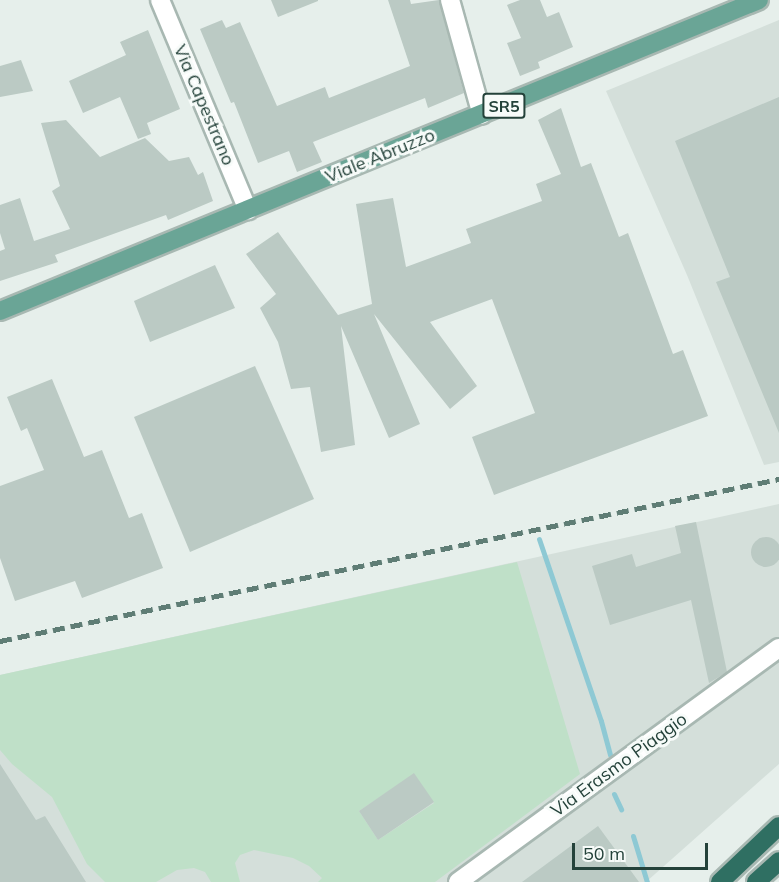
<!DOCTYPE html>
<html>
<head>
<meta charset="utf-8">
<style>
	body { margin:0 }
	#map { position:relative; width:779px; height:882px; overflow:hidden; background:#e6efeb; font-family:Mulish,sans-serif }
	div>[style] { position:absolute }
	.built>* { inset:0; background:#d4dfda }
	.green>* { inset:0; background:#bfe0c8 }
	.stream>* { height:5px; margin:-2.5px; padding:0 2.5px; transform-origin:2.5px; border-radius:2.5px; background:#8ec9d4 }
	.building>* { inset:0; background:#bbcac4 }
	.round { border-radius:50% }
	.roads { filter:drop-shadow(2px 0 #a8b8b2) drop-shadow(-2px 0 #a8b8b2) drop-shadow(0 2px #a8b8b2) drop-shadow(0 -2px #a8b8b2) }
	.minor>* { height:18px; margin:-9px; padding:0 9px; transform-origin:9px; border-radius:9px; background:#fff }
	.major>* { height:18px; margin:-9px; padding:0 9px; transform-origin:9px; border-radius:9px; background:#6aa596 }
	.highway>* { height:18px; margin:-9px; padding:0 9px; transform-origin:9px; border-radius:9px; background:#2f6f62 }
	.rail>* { height:4.5px; margin-top:-2.25px; transform-origin:0; background:repeating-linear-gradient(90deg,#5f7d75 0 12px,transparent 0 18px) }
	span { translate:-50% -50%; white-space:nowrap; text-align:center; line-height:1.15; -webkit-text-stroke:6px #f7fbf9; paint-order:stroke }
	.shield-label span { padding:2px 4px; background:#f7fbf9; border:2px solid; border-radius:4px; -webkit-text-stroke-width:0 }
	.shield-label { font-size:16px; color:#24423a; font-weight:700 }
	.street-label { font-size:18px; color:#24423a }
	.scale { position:absolute; left:572px; top:843px; width:136px; height:27px; box-sizing:border-box; border:3px solid #24423a; border-top:0; padding-left:8px; font-size:18px; line-height:21px; white-space:nowrap; color:#24423a; -webkit-text-stroke:4px #f7fbf9; paint-order:stroke }
</style>
</head>
<body>
<div id="map">
	<div class="built">
		<div style="clip-path:polygon(779px 20px,779px 462px,764px 465px,687px 275px,606px 91px)"></div>
		<div style="clip-path:polygon(779px 504px,779px 764px,646px 882px,0 882px,0 675px)"></div>
	</div>
	<div class="green">
		<div style="clip-path:polygon(evenodd,517px 562px,580px 774px,435px 882px,318px 882px,322px 878px,309px 866px,293px 858px,254px 850px,240px 855px,235px 863px,240px 882px,211px 882px,205px 872px,194px 868px,177px 870px,156px 882px,105px 882px,87px 864px,52px 797px,12px 764px,0 750px,0 675px,517px 562px,414px 774px,434px 803px,378px 840px,359px 811px,414px 774px)"></div>
	</div>
	<div class="stream">
		<div style="left:539px;top:539px;width:192px;rotate:71.2deg"></div>
		<div style="left:601px;top:721px;width:35px;rotate:75deg"></div>
		<div style="left:614px;top:794px;width:17px;rotate:65deg"></div>
		<div style="left:633px;top:836px;width:48px;rotate:73.1deg"></div>
	</div>
	<div class="building">
		<div style="clip-path:polygon(271px 0,318px 0,318px 1px,278px 17px)"></div>
		<div style="clip-path:polygon(388px 0,410px 0,411px 4px,439px 0,464px 93px,428px 108px,425px 98px,313px 142px,322px 162px,297px 172px,289px 151px,258px 163px,234px 102px,231px 103px,200px 29px,222px 20px,226px 28px,240px 22px,277px 106px,325px 87px,329px 98px,410px 66px)"></div>
		<div style="clip-path:polygon(520px 0,540px 0,547px 17px,559px 12px,573px 47px,538px 62px,540px 68px,520px 76px,507px 43px,521px 38px,507px 5px)"></div>
		<div style="clip-path:polygon(148px 30px,180px 109px,147px 123px,151px 134px,138px 139px,120px 97px,83px 113px,69px 81px,126px 55px,120px 42px)"></div>
		<div style="clip-path:polygon(21px 60px,33px 91px,0 97px,0 66px)"></div>
		<div style="clip-path:polygon(779px 97px,779px 433px,716px 282px,730px 277px,675px 141px)"></div>
		<div style="clip-path:polygon(561px 108px,581px 167px,591px 163px,619px 237px,628px 233px,673px 354px,683px 350px,708px 416px,494px 495px,472px 437px,535px 413px,492px 299px,430px 322px,477px 386px,450px 409px,374px 314px,420px 424px,389px 438px,341px 326px,355px 445px,321px 452px,310px 387px,291px 389px,278px 342px,260px 308px,276px 294px,246px 254px,278px 232px,338px 315px,372px 304px,356px 204px,393px 198px,406px 267px,471px 243px,466px 229px,542px 201px,536px 184px,561px 174px,538px 120px)"></div>
		<div style="clip-path:polygon(66px 120px,100px 157px,145px 138px,169px 161px,189px 157px,198px 175px,203px 172px,213px 201px,168px 220px,166px 215px,55px 255px,58px 262px,0 281px,0 251px,5px 249px,0 233px,0 205px,20px 198px,34px 241px,70px 229px,52px 191px,60px 186px,41px 123px)"></div>
		<div style="clip-path:polygon(215px 265px,235px 308px,150px 342px,134px 301px)"></div>
		<div style="clip-path:polygon(255px 366px,314px 499px,190px 552px,134px 417px)"></div>
		<div style="clip-path:polygon(52px 379px,84px 457px,102px 450px,129px 518px,142px 513px,163px 568px,82px 598px,75px 581px,15px 601px,0 558px,0 486px,44px 470px,27px 428px,21px 431px,7px 397px)"></div>
		<div style="clip-path:polygon(696px 522px,727px 672px,709px 683px,691px 600px,610px 625px,592px 566px,632px 554px,636px 567px,681px 553px,675px 526px)"></div>
		<div class="round" style="left:751px;top:537px;width:30px;height:30px"></div>
		<div style="clip-path:polygon(0 764px,36px 820px,45px 816px,86px 882px,0 882px)"></div>
		<div style="clip-path:polygon(414px 773px,434px 802px,378px 840px,359px 811px)"></div>
		<div style="clip-path:polygon(598px 826px,639px 882px,522px 882px)"></div>
	</div>
	<div class="roads">
		<div class="minor">
			<div style="left:160px;top:0;width:228px;rotate:67.3deg"></div>
			<div style="left:450px;top:0;width:119px;rotate:74.5deg"></div>
			<div style="left:458px;top:882px;width:397px;rotate:-36.1deg"></div>
		</div>
		<div class="major">
			<div style="left:0;top:311px;width:820px;rotate:-22.28deg"></div>
		</div>
		<div class="highway">
			<div style="left:720px;top:882px;width:81px;rotate:-43.5deg"></div>
			<div style="left:756px;top:882px;width:31px;rotate:-42deg"></div>
		</div>
	</div>
	<div class="rail">
		<div style="left:0;top:641px;width:796px;rotate:-11.75deg"></div>
	</div>
	<div class="shield-label">
		<span style="left:504px;top:106px">SR5</span>
	</div>
	<div class="street-label">
		<span style="left:204px;top:105px;rotate:67deg">Via Capestrano</span>
		<span style="left:380px;top:156px;rotate:-22deg">Viale Abruzzo</span>
		<span style="left:619px;top:765px;rotate:-36deg">Via Erasmo Piaggio</span>
	</div>
	<div class="scale">50 m</div>
</div>
</body>
</html>
